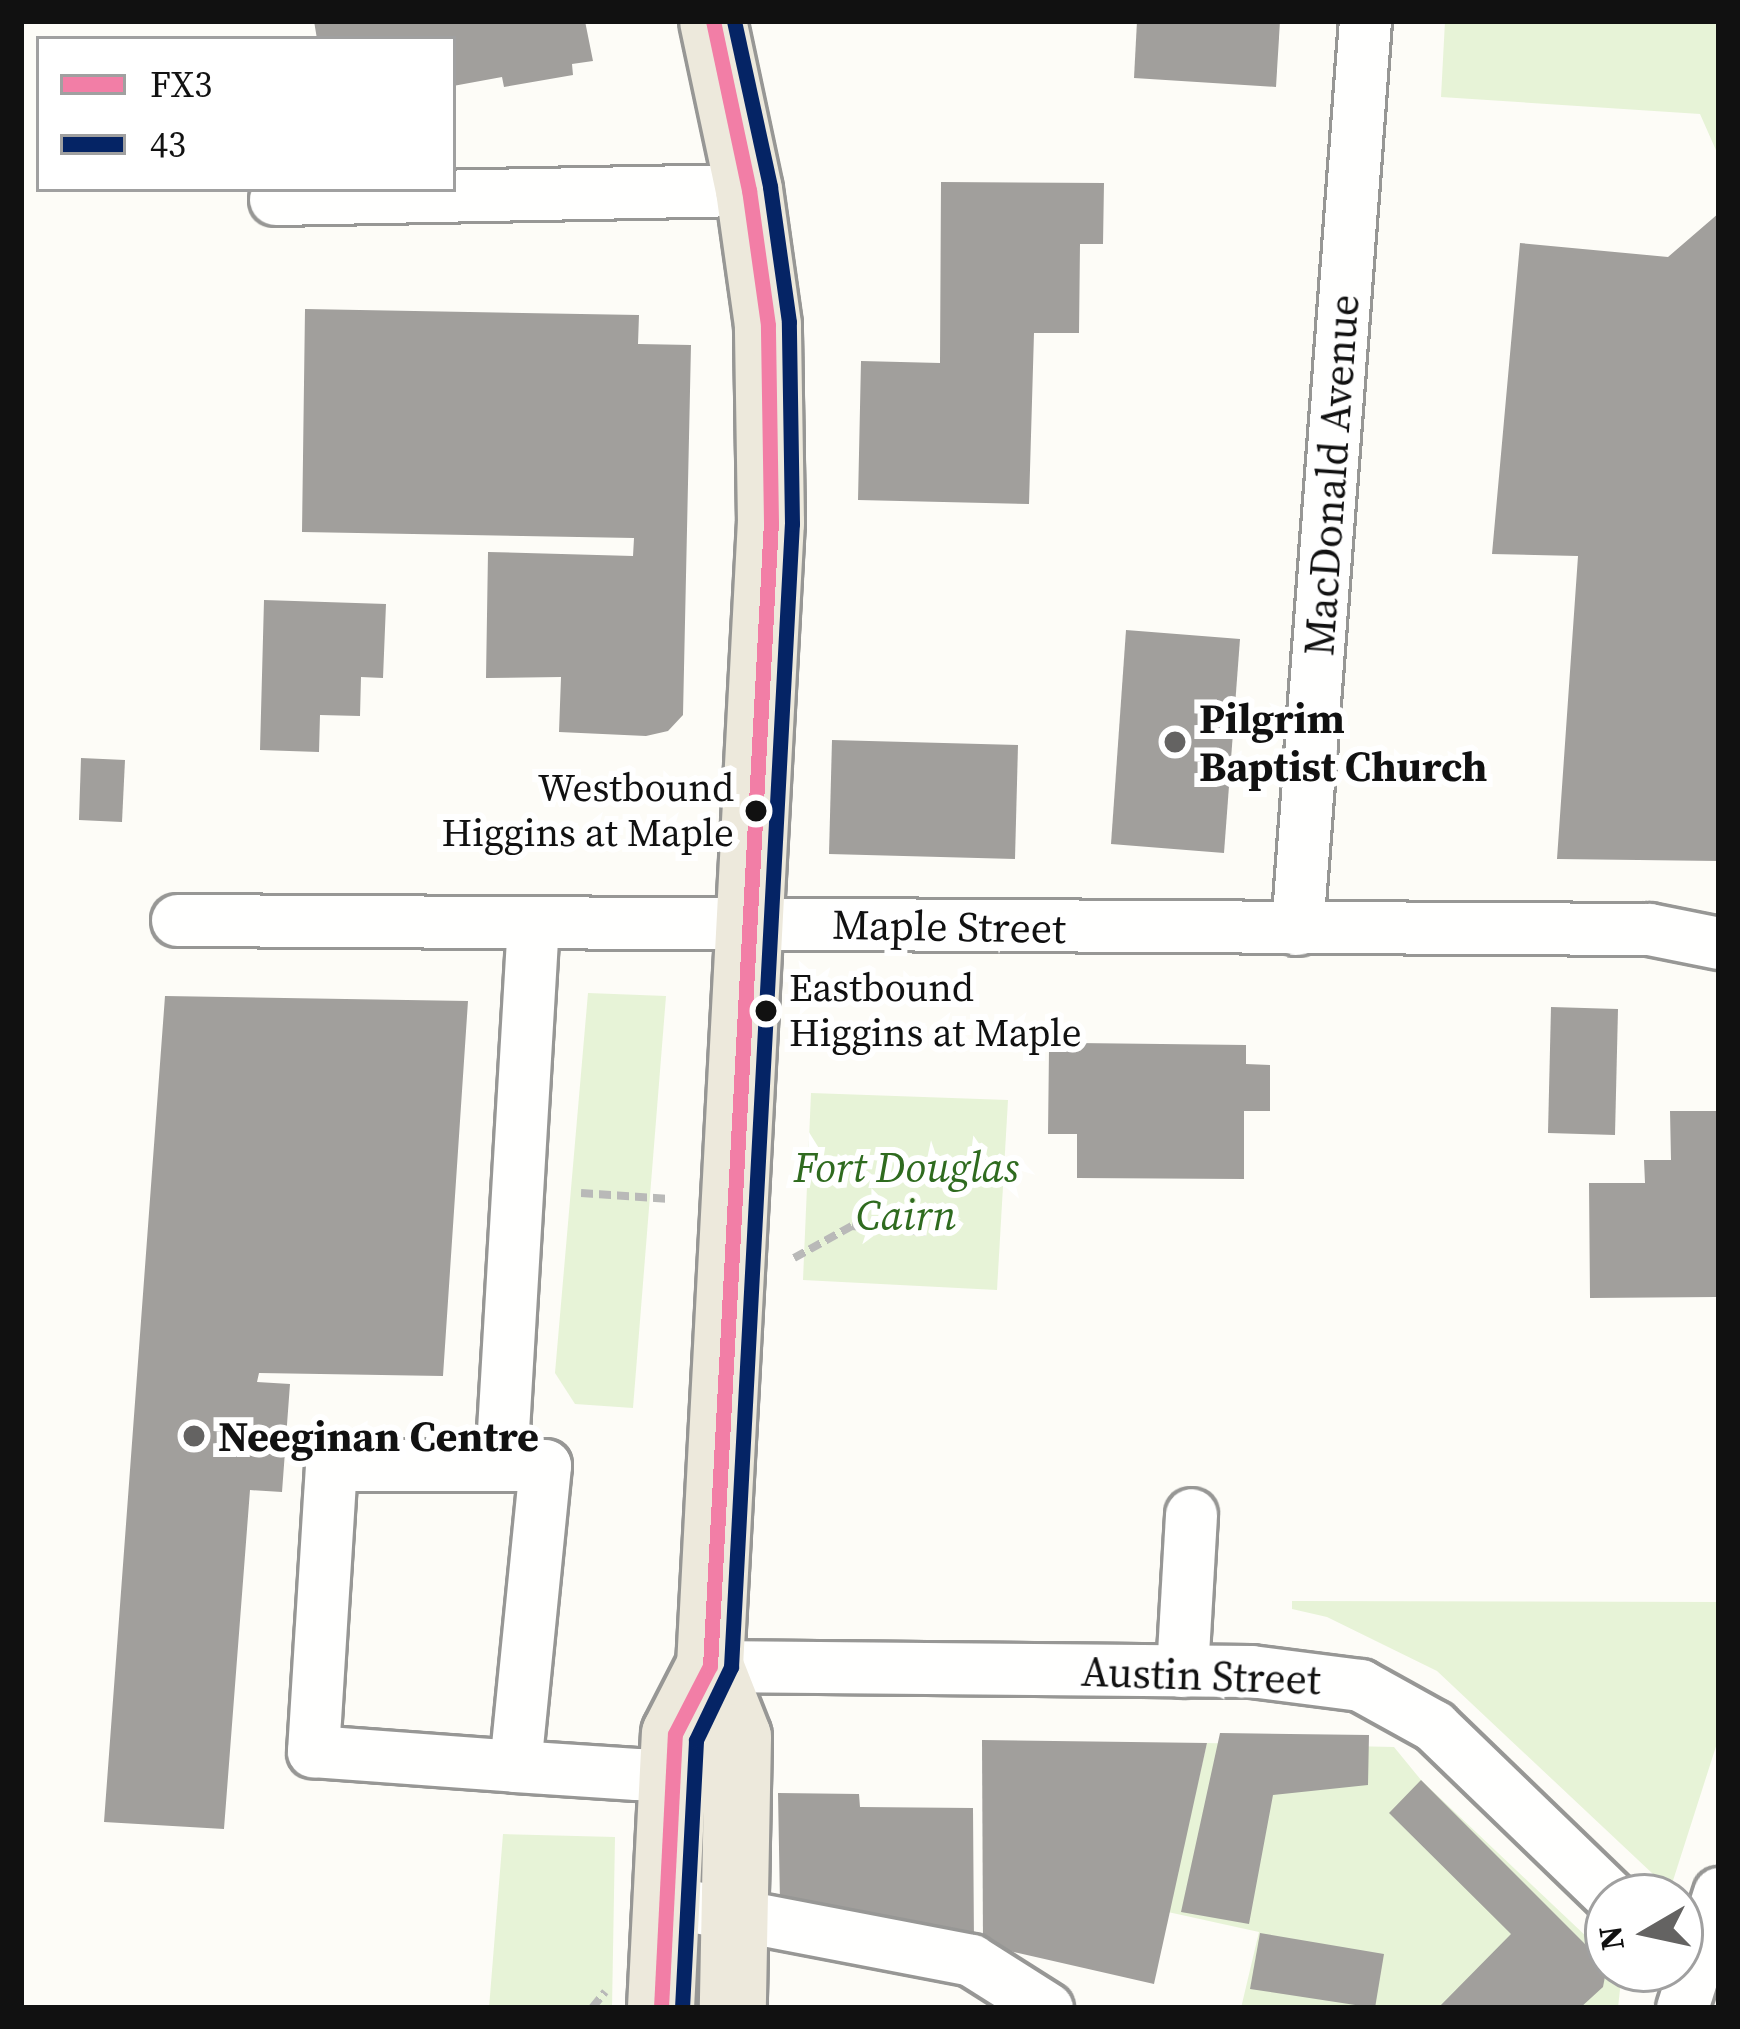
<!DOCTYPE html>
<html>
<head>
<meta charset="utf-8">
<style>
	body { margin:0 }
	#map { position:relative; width:1740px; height:2029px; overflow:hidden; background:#fdfcf7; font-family:"Source Serif 4",serif }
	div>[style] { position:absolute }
	.green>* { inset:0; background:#e7f3d7 }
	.building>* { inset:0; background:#a19f9c }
	.path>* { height:8px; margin-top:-4px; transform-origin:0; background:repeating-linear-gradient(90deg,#b9b9b8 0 12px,transparent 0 18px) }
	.roads { filter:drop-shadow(3px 0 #979795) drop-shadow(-3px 0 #979795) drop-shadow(0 3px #979795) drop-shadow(0 -3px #979795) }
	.minor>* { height:51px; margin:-25.5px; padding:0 25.5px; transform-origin:25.5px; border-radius:25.5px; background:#fffffe }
	.major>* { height:66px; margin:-33px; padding:0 33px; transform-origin:33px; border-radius:33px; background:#ede9dc }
	.bus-1>* { height:15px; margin:-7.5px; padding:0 7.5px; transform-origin:7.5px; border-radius:7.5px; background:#f27ea6 }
	.bus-2>* { height:15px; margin:-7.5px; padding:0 7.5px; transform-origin:7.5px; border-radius:7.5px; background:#052465 }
	.dots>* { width:33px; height:33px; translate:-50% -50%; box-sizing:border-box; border:6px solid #fff; border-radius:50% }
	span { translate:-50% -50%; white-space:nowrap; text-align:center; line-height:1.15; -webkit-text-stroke:12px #fff; paint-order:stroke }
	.bus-label { font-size:39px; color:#111 }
	.right { translate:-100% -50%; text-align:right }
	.left { translate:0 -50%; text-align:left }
	.street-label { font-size:42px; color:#111 }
	.poi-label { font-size:42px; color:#111; font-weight:700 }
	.park-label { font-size:42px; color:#2f6b1f; font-style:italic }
	.frame { position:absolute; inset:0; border:24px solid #111; pointer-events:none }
	.legend { position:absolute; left:36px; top:36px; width:420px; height:156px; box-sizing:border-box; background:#fff; border:3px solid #a0a0a0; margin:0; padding:15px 21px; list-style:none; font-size:36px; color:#111 }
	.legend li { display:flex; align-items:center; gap:24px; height:60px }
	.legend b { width:60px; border:3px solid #a0a0a0 }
	.north { position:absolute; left:1584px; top:1873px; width:120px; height:120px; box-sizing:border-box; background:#fff; border:3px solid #a0a0a0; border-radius:50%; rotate:261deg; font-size:33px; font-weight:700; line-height:48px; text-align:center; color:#111 }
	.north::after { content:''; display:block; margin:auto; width:42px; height:54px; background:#646362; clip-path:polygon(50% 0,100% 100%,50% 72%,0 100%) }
</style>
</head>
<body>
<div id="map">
	<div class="green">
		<div style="clip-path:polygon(1445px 21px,1719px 21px,1719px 157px,1700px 114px,1441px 97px)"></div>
		<div style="clip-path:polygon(588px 993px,666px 996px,633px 1408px,575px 1404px,555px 1373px)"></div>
		<div style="clip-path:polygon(811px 1093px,1008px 1100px,997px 1290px,803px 1280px)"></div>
		<div style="clip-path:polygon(1292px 1601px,1719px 1602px,1719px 1737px,1670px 1890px,1437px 1671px,1327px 1617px,1292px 1609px)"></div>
		<div style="clip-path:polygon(1207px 1743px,1394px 1747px,1421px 1780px,1608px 1957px,1608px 1969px,1622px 1971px,1618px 2008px,1241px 2008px,1259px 1932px,1168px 1912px)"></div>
		<div style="clip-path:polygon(503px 1834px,615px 1837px,612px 2008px,489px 2008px)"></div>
	</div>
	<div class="building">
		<div style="clip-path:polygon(314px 21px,585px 21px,593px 61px,572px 64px,573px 75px,504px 87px,502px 77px,453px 86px,453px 39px,317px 39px)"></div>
		<div style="clip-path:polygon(1137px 21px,1280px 21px,1276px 87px,1134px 78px)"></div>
		<div style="clip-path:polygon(941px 182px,1104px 183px,1103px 244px,1080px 244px,1079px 333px,1034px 333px,1029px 504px,858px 500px,861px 361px,940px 363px)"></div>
		<div style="clip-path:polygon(1719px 213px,1719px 861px,1557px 859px,1578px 556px,1492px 554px,1520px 243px,1668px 257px)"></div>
		<div style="clip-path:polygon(305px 309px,639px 315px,638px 344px,691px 345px,683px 715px,668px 731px,646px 736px,559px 732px,561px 677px,486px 678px,488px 552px,633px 556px,634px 538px,302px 532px)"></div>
		<div style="clip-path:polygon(264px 600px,386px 604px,383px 678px,361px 677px,360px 716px,320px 715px,319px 752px,260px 750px)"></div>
		<div style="clip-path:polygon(1126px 630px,1240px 639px,1224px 853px,1111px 844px)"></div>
		<div style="clip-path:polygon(832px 740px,1018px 745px,1015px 859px,829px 854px)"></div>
		<div style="clip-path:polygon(81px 758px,125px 760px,122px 822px,79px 820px)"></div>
		<div style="clip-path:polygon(165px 996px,468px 1001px,443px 1376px,259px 1373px,257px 1382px,290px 1384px,282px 1492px,250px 1490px,224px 1829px,104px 1822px)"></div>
		<div style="clip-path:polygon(1551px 1007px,1618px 1009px,1615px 1135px,1548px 1133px)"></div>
		<div style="clip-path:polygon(1077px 1043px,1246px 1045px,1246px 1064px,1270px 1065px,1270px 1111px,1244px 1111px,1244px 1179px,1077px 1178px,1077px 1134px,1048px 1134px,1049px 1049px,1077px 1049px)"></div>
		<div style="clip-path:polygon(1670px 1111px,1719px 1111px,1716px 1297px,1590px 1298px,1589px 1183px,1645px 1183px,1644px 1160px,1671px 1160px)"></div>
		<div style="clip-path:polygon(1220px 1733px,1369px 1735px,1368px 1785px,1273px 1795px,1249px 1924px,1181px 1912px)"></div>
		<div style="clip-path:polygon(982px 1740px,1207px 1743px,1154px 1984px,983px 1945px)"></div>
		<div style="clip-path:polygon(1421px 1780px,1607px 1966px,1603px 1987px,1580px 2008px,1438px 2008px,1511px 1934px,1389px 1813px)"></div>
		<div style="clip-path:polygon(778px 1793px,859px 1794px,860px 1807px,973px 1808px,974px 1944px,780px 1903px)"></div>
		<div style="clip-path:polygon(1260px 1933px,1384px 1954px,1375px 2008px,1250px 1989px)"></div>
	</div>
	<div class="path">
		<div style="left:581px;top:1193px;width:89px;rotate:3.9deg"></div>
		<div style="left:794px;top:1258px;width:66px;rotate:-28.9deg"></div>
		<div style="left:852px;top:1226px;width:74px;rotate:4.6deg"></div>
		<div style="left:592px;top:2008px;width:21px;rotate:-51deg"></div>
	</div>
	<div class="roads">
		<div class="minor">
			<div style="left:275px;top:199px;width:474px;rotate:-1.1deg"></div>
			<div style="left:177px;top:920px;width:1472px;rotate:0.35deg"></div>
			<div style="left:1649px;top:929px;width:71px;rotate:11.3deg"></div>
			<div style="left:1297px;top:929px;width:911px;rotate:-85.72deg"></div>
			<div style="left:501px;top:1464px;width:543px;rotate:-86.62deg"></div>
			<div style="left:710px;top:1666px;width:541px;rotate:0.53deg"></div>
			<div style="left:1251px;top:1671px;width:110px;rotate:7.3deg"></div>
			<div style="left:1360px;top:1685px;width:85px;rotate:29deg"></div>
			<div style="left:1434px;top:1726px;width:246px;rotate:44deg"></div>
			<div style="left:1182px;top:1671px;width:157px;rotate:-86.7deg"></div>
			<div style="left:515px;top:1766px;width:302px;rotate:-84.3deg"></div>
			<div style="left:545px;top:1465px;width:214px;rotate:180deg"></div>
			<div style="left:331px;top:1465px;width:287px;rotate:93.6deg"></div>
			<div style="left:313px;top:1751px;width:203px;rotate:4.2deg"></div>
			<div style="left:515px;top:1766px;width:121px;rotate:3.8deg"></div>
			<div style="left:636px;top:1774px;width:36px;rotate:2deg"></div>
			<div style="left:665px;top:1901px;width:312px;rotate:10.9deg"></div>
			<div style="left:971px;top:1960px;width:90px;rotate:32.3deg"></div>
			<div style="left:1682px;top:2008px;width:121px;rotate:-72.2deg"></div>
		</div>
		<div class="major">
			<div style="left:710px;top:1666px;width:76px;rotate:68.5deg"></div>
			<div style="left:738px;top:1737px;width:271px;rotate:91.1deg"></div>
			<div style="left:661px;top:2008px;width:274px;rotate:-87.1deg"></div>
			<div style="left:675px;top:1734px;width:76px;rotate:-62.8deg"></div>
			<div style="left:710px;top:1666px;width:1145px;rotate:-86.95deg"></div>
			<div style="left:771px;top:523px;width:198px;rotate:-90.9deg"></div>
			<div style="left:768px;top:325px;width:136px;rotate:-98deg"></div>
			<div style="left:749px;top:190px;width:173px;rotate:-102deg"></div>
		</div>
	</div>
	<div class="bus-1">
		<div style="left:661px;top:2008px;width:274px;rotate:-87.1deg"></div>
		<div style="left:675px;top:1734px;width:76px;rotate:-62.8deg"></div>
		<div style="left:710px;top:1666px;width:1145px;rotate:-86.95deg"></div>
		<div style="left:771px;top:523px;width:198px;rotate:-90.9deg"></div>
		<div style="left:768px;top:325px;width:136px;rotate:-98deg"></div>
		<div style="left:749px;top:190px;width:173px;rotate:-102deg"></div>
	</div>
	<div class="bus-2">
		<div style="left:682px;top:2008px;width:268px;rotate:-87deg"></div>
		<div style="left:696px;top:1740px;width:81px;rotate:-64.4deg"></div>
		<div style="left:731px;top:1667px;width:1145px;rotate:-86.95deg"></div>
		<div style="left:792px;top:524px;width:202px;rotate:-90.9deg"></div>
		<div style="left:789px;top:322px;width:137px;rotate:-98deg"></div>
		<div style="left:770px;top:186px;width:169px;rotate:-102.3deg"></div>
	</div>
	<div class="dots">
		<div style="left:1175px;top:742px;background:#646362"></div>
		<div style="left:756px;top:811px;background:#111"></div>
		<div style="left:766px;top:1011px;background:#111"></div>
		<div style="left:194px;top:1436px;background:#646362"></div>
	</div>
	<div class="bus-label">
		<span class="right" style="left:734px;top:811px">Westbound<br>Higgins at Maple</span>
		<span class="left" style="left:789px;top:1011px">Eastbound<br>Higgins at Maple</span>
	</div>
	<div class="street-label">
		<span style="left:1331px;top:475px;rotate:-86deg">MacDonald Avenue</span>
		<span style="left:949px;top:926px;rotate:1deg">Maple Street</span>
		<span style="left:1201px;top:1675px;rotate:2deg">Austin Street</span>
	</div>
	<div class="poi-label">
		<span class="left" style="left:1199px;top:742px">Pilgrim<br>Baptist Church</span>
		<span class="left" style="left:218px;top:1436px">Neeginan Centre</span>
	</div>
	<div class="park-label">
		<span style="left:906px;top:1191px">Fort Douglas<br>Cairn</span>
	</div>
	<div class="frame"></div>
	<ul class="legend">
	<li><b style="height:15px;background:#f27ea6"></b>FX3</li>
	<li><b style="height:15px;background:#052465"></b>43</li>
	</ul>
	<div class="north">N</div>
</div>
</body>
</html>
